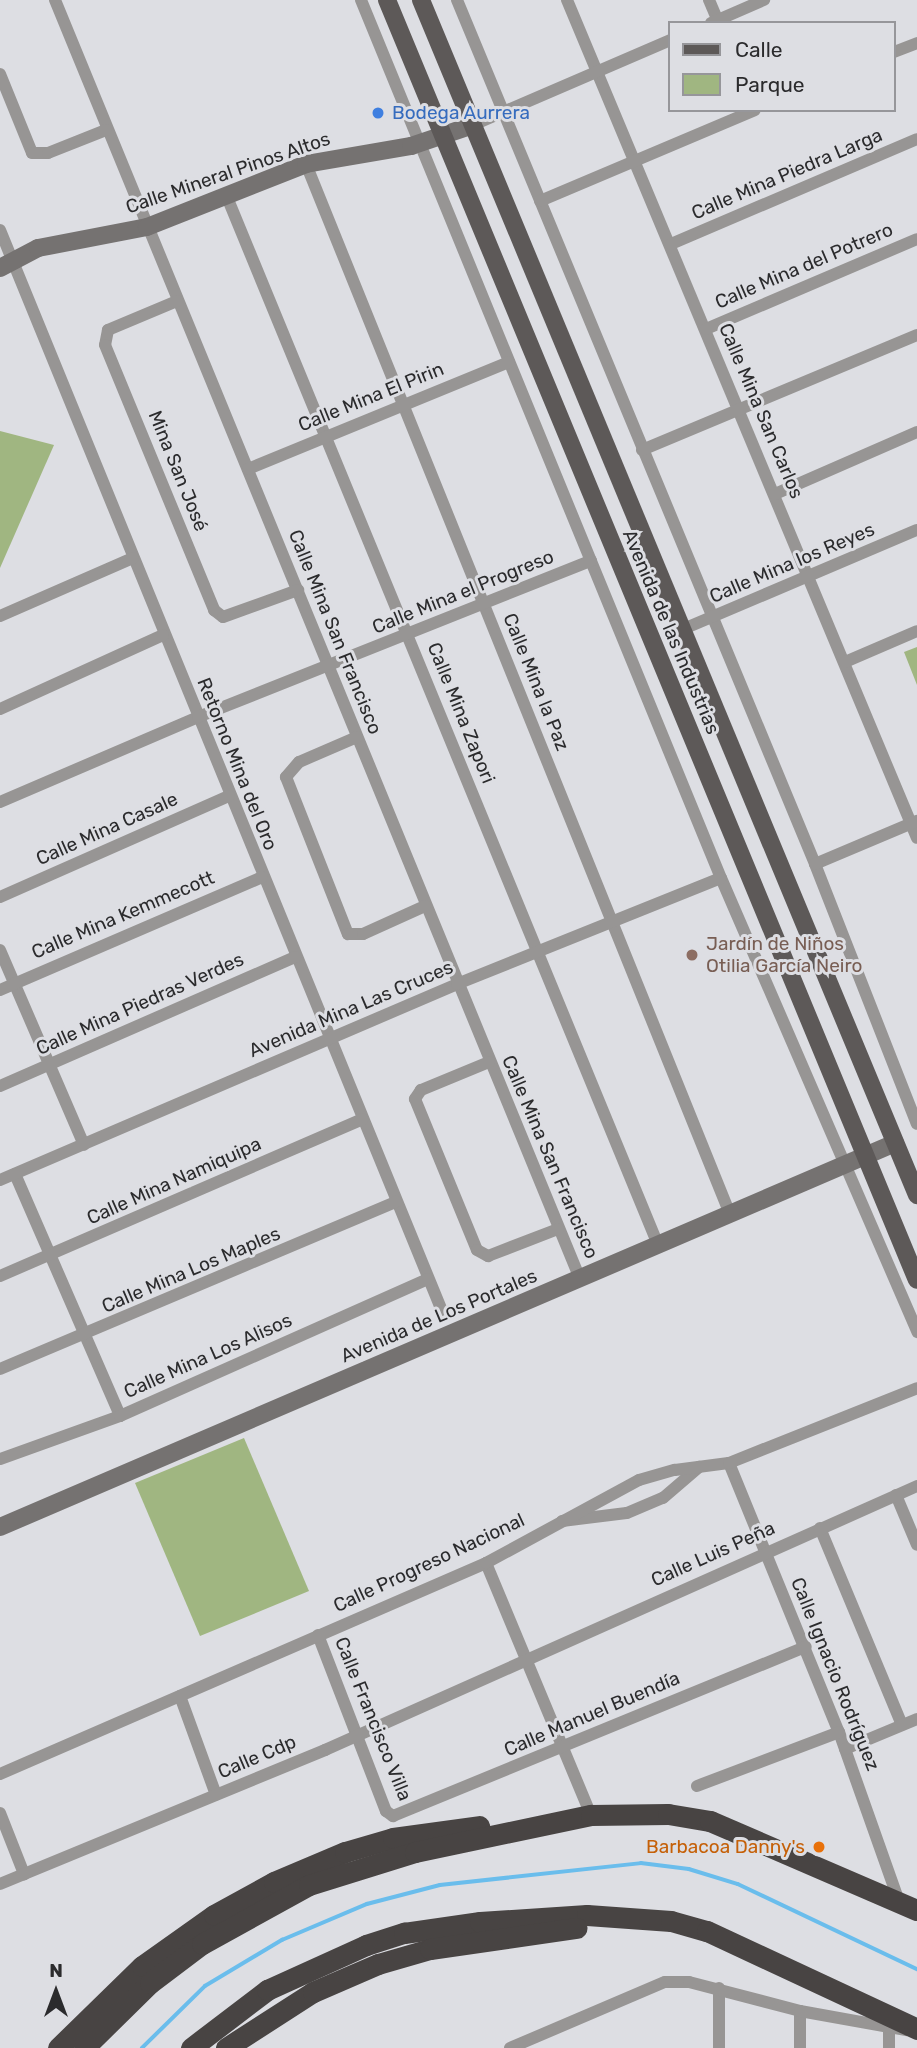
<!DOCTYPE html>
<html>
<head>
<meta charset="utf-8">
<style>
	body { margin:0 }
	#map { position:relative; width:917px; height:2048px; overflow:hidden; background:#dddee3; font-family:Rubik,sans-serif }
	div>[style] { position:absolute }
	.green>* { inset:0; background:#a0b681 }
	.stream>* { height:3.5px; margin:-1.75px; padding:0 1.75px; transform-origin:1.75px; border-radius:1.75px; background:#6abdec }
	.street>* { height:12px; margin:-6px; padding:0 6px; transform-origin:6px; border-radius:6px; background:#979594 }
	.secondary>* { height:18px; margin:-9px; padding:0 9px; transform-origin:9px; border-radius:9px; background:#757271 }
	.primary>* { height:18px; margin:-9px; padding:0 9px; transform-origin:9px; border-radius:9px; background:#5d5958 }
	.highway>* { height:21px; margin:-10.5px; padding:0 10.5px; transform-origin:10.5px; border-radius:10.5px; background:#484443 }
	.dots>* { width:19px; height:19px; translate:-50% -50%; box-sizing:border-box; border:4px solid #dddee3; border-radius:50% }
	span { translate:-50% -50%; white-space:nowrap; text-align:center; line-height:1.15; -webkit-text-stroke:6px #dddee3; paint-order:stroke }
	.shop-label { font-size:19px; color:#366cbe }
	.left { translate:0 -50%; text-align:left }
	.street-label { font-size:19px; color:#2b2b2d }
	.education-label { font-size:19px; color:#785e54 }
	.food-label { font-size:19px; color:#c56008 }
	.right { translate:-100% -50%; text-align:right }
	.legend { position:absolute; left:668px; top:21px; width:228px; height:91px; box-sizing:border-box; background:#dddee3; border:2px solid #96969a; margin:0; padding:9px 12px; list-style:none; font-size:21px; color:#2b2b2d }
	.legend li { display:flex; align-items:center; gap:14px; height:35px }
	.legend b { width:35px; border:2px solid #96969a }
	.north { position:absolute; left:21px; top:1957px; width:70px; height:70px; -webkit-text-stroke:5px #dddee3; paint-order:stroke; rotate:0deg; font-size:19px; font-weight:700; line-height:28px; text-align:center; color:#2b2b2d }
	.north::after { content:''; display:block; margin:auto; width:24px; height:32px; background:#2b2b2d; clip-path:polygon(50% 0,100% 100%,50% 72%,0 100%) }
</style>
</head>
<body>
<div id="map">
	<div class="green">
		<div style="clip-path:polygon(0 431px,54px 445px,0 568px)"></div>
		<div style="clip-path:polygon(917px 647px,917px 685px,904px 652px)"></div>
		<div style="clip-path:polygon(244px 1438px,309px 1591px,200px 1636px,135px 1483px)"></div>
	</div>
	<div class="stream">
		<div style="left:142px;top:2048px;width:88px;rotate:-44.5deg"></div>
		<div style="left:205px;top:1986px;width:90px;rotate:-30.9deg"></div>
		<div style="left:282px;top:1940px;width:92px;rotate:-23deg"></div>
		<div style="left:367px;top:1904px;width:75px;rotate:-14.6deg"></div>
		<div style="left:440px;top:1885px;width:202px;rotate:-6.2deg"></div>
		<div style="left:641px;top:1863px;width:48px;rotate:7.1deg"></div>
		<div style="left:689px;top:1869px;width:51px;rotate:17deg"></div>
		<div style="left:738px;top:1884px;width:198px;rotate:25.4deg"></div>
	</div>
	<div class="street">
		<div style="left:55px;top:0;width:1383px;rotate:67.68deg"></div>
		<div style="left:361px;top:0;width:949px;rotate:67.71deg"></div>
		<div style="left:721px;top:878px;width:495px;rotate:66.6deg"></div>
		<div style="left:457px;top:0;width:935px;rotate:67.49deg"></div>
		<div style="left:815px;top:864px;width:279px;rotate:68.6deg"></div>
		<div style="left:567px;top:0;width:908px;rotate:67.33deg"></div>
		<div style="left:709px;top:0;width:25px;rotate:67deg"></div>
		<div style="left:711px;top:23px;width:58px;rotate:-23.5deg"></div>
		<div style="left:894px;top:52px;width:25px;rotate:-21deg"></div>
		<div style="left:0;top:74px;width:85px;rotate:67.9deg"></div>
		<div style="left:32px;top:153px;width:16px"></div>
		<div style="left:48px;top:153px;width:62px;rotate:-21.6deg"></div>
		<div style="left:473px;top:125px;width:215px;rotate:-23.3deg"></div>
		<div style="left:306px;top:164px;width:1132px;rotate:68.01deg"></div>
		<div style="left:227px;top:197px;width:1133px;rotate:67.64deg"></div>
		<div style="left:540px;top:201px;width:233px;rotate:-22.9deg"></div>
		<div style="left:0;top:230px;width:1168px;rotate:67.76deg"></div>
		<div style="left:671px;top:244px;width:267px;rotate:-23.1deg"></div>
		<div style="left:177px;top:301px;width:75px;rotate:157.2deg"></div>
		<div style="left:108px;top:330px;width:15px;rotate:101deg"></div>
		<div style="left:105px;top:345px;width:287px;rotate:67.6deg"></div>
		<div style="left:214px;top:610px;width:11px;rotate:38deg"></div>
		<div style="left:223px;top:617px;width:80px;rotate:-19.8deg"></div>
		<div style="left:706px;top:329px;width:229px;rotate:-23.1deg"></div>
		<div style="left:642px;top:450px;width:298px;rotate:-22.7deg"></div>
		<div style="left:248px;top:469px;width:282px;rotate:-22.3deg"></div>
		<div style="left:775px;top:494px;width:155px;rotate:-23.6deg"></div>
		<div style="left:0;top:616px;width:145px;rotate:-23.6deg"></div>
		<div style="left:681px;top:630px;width:256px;rotate:-23deg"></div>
		<div style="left:845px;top:662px;width:78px;rotate:-23.3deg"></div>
		<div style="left:0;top:709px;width:179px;rotate:-24.4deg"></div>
		<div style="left:357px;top:737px;width:63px;rotate:156.7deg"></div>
		<div style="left:299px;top:762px;width:20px;rotate:131deg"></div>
		<div style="left:286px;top:777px;width:169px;rotate:68.5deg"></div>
		<div style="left:348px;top:934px;width:15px"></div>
		<div style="left:363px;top:934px;width:68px;rotate:-24.3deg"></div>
		<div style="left:0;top:802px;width:215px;rotate:-23.2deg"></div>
		<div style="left:198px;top:717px;width:423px;rotate:-21.7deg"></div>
		<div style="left:815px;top:864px;width:111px;rotate:-22.9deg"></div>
		<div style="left:0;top:897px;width:250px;rotate:-23.8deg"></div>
		<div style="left:0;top:950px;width:212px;rotate:66.7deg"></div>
		<div style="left:0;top:990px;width:285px;rotate:-23.3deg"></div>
		<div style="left:489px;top:1062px;width:74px;rotate:157.6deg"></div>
		<div style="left:421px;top:1090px;width:11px;rotate:124deg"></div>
		<div style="left:415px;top:1099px;width:163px;rotate:67.7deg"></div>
		<div style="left:477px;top:1250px;width:13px;rotate:29deg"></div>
		<div style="left:488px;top:1256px;width:75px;rotate:-21.1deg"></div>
		<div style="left:0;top:1086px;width:322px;rotate:-23.6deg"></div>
		<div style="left:15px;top:1174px;width:264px;rotate:66.5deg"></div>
		<div style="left:0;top:1180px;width:497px;rotate:-23.2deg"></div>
		<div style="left:457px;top:984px;width:284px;rotate:-21.9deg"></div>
		<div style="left:0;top:1276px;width:395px;rotate:-23.4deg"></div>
		<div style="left:0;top:1369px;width:430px;rotate:-22.9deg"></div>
		<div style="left:0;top:1459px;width:127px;rotate:-19.7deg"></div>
		<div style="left:120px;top:1416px;width:337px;rotate:-24deg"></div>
		<div style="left:729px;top:1463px;width:291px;rotate:67.8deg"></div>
		<div style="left:839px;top:1732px;width:179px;rotate:70.5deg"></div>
		<div style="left:896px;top:1495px;width:54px;rotate:67.2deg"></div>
		<div style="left:562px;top:1521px;width:65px;rotate:-7deg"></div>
		<div style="left:627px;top:1513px;width:39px;rotate:-23deg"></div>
		<div style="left:663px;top:1498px;width:48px;rotate:-40.7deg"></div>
		<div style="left:820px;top:1528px;width:213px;rotate:67.4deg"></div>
		<div style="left:486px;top:1563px;width:273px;rotate:67.4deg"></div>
		<div style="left:318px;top:1635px;width:189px;rotate:68.9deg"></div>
		<div style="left:386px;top:1811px;width:9px;rotate:36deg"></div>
		<div style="left:393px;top:1816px;width:446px;rotate:-22.3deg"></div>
		<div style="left:180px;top:1696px;width:105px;rotate:70deg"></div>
		<div style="left:845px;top:1749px;width:78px;rotate:-22.6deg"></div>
		<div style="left:0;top:1774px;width:530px;rotate:-23.47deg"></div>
		<div style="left:486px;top:1563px;width:174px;rotate:-28.5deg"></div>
		<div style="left:639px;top:1480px;width:37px;rotate:-16deg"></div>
		<div style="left:675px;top:1470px;width:54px;rotate:-7.4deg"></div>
		<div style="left:729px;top:1463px;width:202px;rotate:-21.7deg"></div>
		<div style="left:697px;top:1786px;width:152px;rotate:-20.8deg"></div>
		<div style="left:0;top:1813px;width:66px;rotate:68.5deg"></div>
		<div style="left:0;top:1884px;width:352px;rotate:-22.4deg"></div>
		<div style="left:325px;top:1750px;width:648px;rotate:-24.03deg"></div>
		<div style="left:719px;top:1988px;width:60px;rotate:90deg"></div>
		<div style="left:800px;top:2011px;width:37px;rotate:90deg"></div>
		<div style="left:889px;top:2029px;width:19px;rotate:90deg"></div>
		<div style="left:510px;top:2048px;width:168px;rotate:-23.1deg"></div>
		<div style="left:665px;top:1982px;width:24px"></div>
		<div style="left:689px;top:1982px;width:115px;rotate:14.6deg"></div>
		<div style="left:800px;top:2011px;width:108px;rotate:10.2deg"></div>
	</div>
	<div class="secondary">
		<div style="left:0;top:268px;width:43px;rotate:-27.8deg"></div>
		<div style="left:38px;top:248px;width:111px;rotate:-10.9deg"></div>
		<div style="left:147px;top:227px;width:171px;rotate:-21.6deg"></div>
		<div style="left:306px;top:164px;width:107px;rotate:-9.7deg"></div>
		<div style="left:411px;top:146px;width:65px;rotate:-18.7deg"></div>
		<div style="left:0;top:1527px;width:974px;rotate:-23.22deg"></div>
	</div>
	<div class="primary">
		<div style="left:387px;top:0;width:1385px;rotate:67.51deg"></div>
		<div style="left:421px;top:0;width:1294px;rotate:67.46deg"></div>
	</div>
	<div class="highway">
		<div style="left:58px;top:2048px;width:117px;rotate:-44.3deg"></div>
		<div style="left:142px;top:1966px;width:88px;rotate:-35.3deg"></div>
		<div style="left:214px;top:1915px;width:68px;rotate:-28.8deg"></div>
		<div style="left:274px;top:1882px;width:77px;rotate:-22.9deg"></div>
		<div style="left:345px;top:1852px;width:50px;rotate:-16.3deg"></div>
		<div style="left:393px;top:1838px;width:87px;rotate:-7.9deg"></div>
		<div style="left:84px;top:2048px;width:93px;rotate:-44.6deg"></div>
		<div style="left:150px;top:1983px;width:65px;rotate:-36.9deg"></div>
		<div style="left:202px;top:1944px;width:122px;rotate:-28.9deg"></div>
		<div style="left:309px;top:1885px;width:111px;rotate:-17.3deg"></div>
		<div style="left:415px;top:1852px;width:180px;rotate:-11.9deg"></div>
		<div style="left:591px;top:1815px;width:77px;rotate:-0.7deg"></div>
		<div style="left:668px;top:1814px;width:43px;rotate:9.5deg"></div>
		<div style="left:710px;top:1821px;width:225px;rotate:23.3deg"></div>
		<div style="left:191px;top:2048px;width:96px;rotate:-37.3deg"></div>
		<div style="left:267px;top:1990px;width:109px;rotate:-24.4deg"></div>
		<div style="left:366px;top:1945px;width:40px;rotate:-18deg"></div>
		<div style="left:404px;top:1933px;width:77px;rotate:-8.2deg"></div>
		<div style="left:480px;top:1922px;width:107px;rotate:-3.7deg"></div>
		<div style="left:587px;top:1915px;width:84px;rotate:4.1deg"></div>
		<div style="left:671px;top:1921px;width:37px;rotate:16deg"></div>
		<div style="left:707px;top:1931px;width:232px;rotate:25deg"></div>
		<div style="left:226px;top:2048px;width:103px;rotate:-32.8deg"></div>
		<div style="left:313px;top:1992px;width:71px;rotate:-23.3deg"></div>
		<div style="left:378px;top:1964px;width:54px;rotate:-16.1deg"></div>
		<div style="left:430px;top:1949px;width:148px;rotate:-8.2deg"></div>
	</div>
	<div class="dots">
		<div style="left:378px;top:113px;background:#3f7fe0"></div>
		<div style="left:692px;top:955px;background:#8d6e63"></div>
		<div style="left:819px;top:1847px;background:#e8710a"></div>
	</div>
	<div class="shop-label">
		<span class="left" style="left:392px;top:113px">Bodega Aurrera</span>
	</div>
	<div class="street-label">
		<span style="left:228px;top:173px;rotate:-19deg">Calle Mineral Pinos Altos</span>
		<span style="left:787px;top:174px;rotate:-23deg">Calle Mina Piedra Larga</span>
		<span style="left:804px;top:266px;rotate:-23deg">Calle Mina del Potrero</span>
		<span style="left:371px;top:397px;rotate:-22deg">Calle Mina El Pirin</span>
		<span style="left:761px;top:411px;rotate:67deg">Calle Mina San Carlos</span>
		<span style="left:178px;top:471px;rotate:68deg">Mina San José</span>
		<span style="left:792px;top:563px;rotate:-23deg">Calle Mina los Reyes</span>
		<span style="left:463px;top:592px;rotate:-22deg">Calle Mina el Progreso</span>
		<span style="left:335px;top:632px;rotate:68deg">Calle Mina San Francisco</span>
		<span style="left:671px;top:632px;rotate:67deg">Avenida de las Industrias</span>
		<span style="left:536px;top:682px;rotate:68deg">Calle Mina la Paz</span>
		<span style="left:461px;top:713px;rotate:68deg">Calle Mina Zapori</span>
		<span style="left:237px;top:764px;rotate:68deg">Retorno Mina del Oro</span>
		<span style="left:107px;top:829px;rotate:-24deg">Calle Mina Casale</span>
		<span style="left:123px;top:915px;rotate:-23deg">Calle Mina Kemmecott</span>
		<span style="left:140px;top:1004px;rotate:-24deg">Calle Mina Piedras Verdes</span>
		<span style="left:351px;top:1009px;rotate:-23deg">Avenida Mina Las Cruces</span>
		<span style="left:550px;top:1157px;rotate:67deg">Calle Mina San Francisco</span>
		<span style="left:174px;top:1181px;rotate:-24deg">Calle Mina Namiquipa</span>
		<span style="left:191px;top:1270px;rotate:-23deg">Calle Mina Los Maples</span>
		<span style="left:439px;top:1316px;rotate:-23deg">Avenida de Los Portales</span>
		<span style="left:208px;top:1356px;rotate:-24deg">Calle Mina Los Alisos</span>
		<span style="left:713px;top:1554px;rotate:-24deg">Calle Luis Peña</span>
		<span style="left:429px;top:1563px;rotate:-25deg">Calle Progreso Nacional</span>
		<span style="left:835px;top:1674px;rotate:68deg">Calle Ignacio Rodríguez</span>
		<span style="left:592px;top:1714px;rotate:-23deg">Calle Manuel Buendía</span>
		<span style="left:373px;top:1719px;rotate:68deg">Calle Francisco Villa</span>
		<span style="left:257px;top:1757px;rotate:-23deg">Calle Cdp</span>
	</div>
	<div class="education-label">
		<span class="left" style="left:706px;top:955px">Jardín de Niños<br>Otilia García Neiro</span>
	</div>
	<div class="food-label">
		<span class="right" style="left:805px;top:1847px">Barbacoa Danny's</span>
	</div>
	<ul class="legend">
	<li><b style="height:9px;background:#5d5958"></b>Calle</li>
	<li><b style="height:19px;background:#a0b681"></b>Parque</li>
	</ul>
	<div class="north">N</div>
</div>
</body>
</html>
